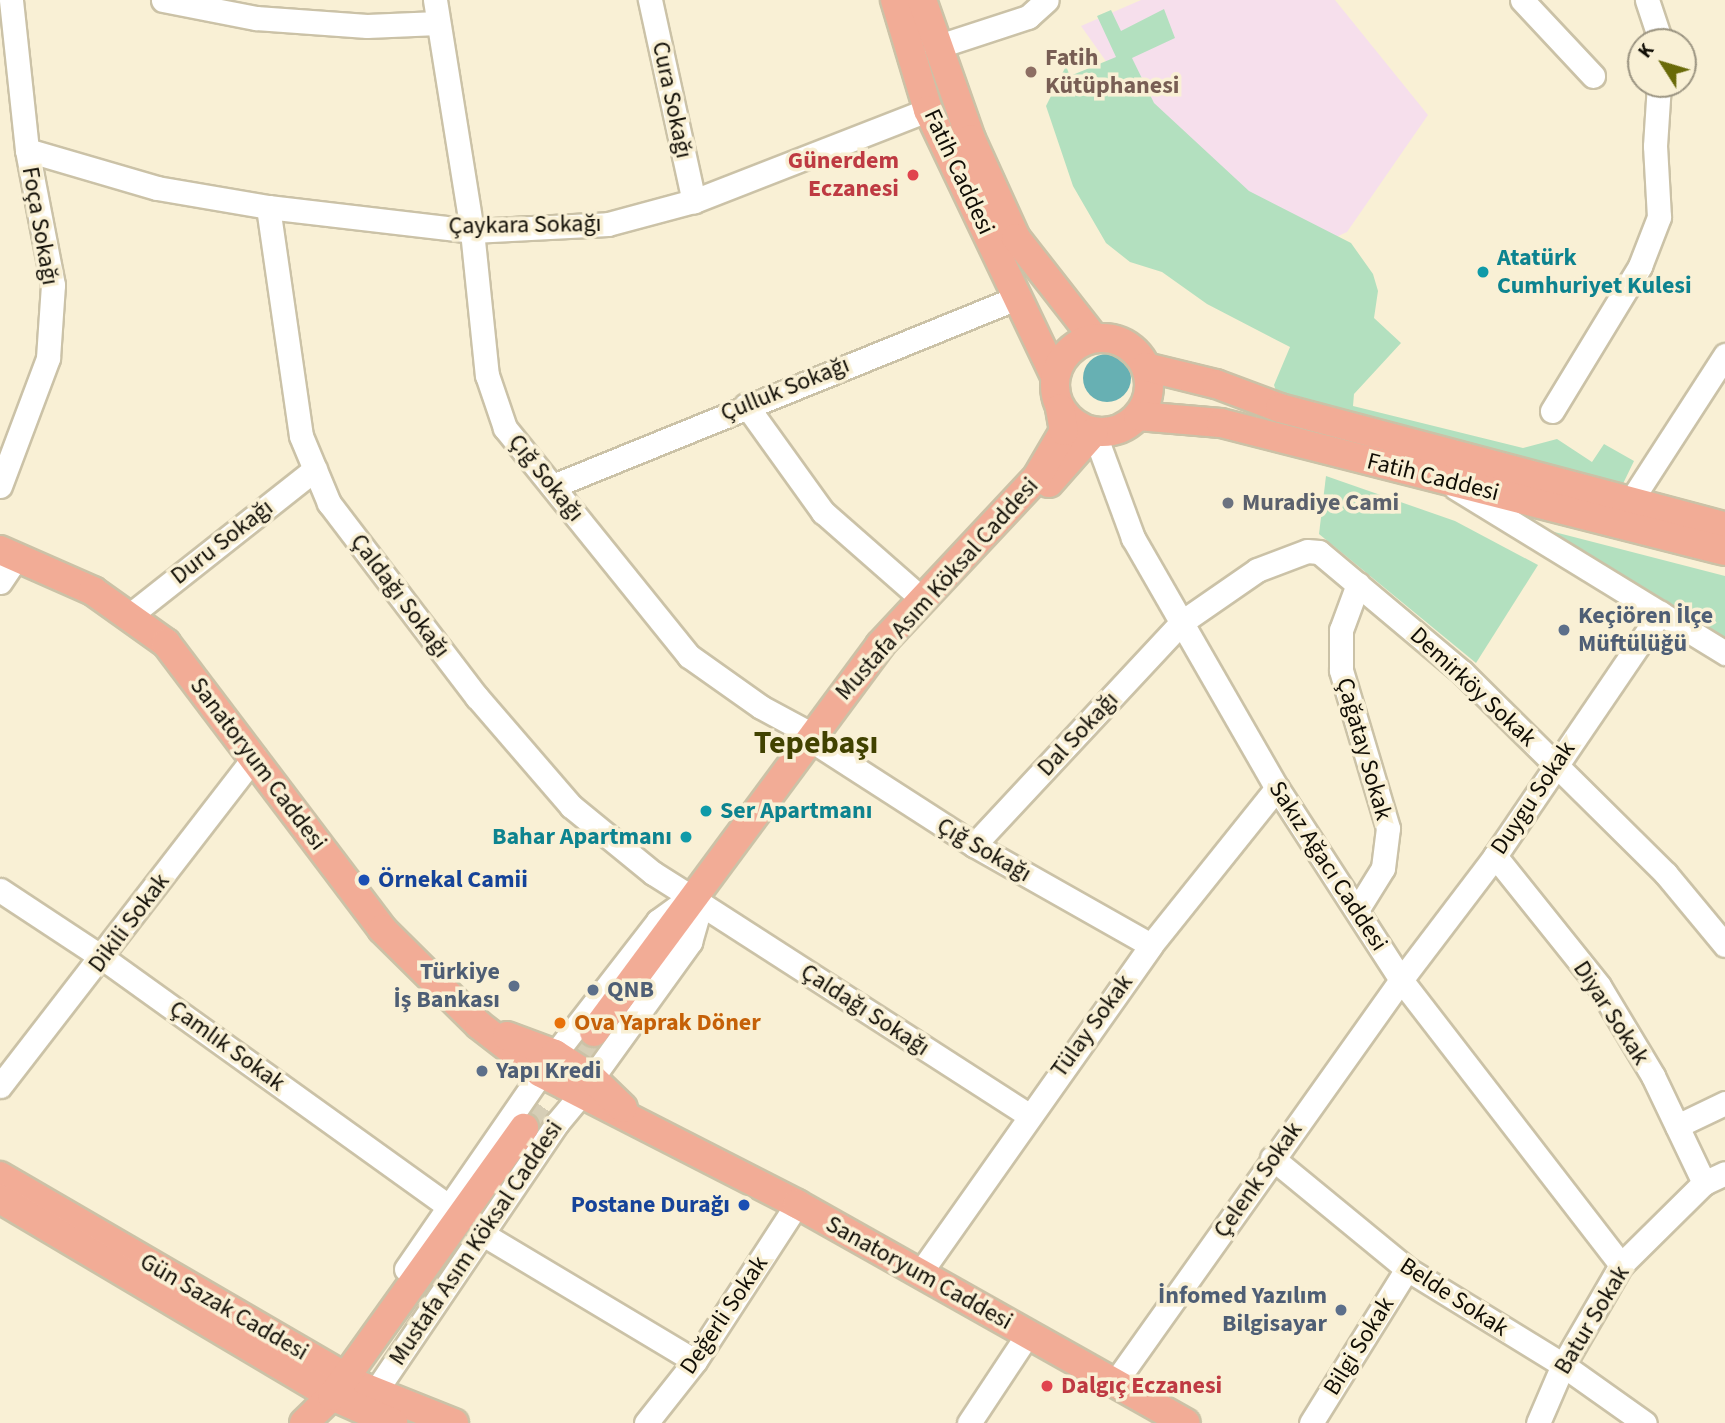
<!DOCTYPE html>
<html>
<head>
<meta charset="utf-8">
<style>
	body { margin:0 }
	#map { position:relative; width:1725px; height:1423px; overflow:hidden; background:#f9f0d5; font-family:"Source Sans 3",sans-serif }
	div>[style] { position:absolute }
	.medical>* { inset:0; background:#f6dfec }
	.green>* { inset:0; background:#b3e0bf }
	.water>* { inset:0; background:#67b0b3 }
	.round { border-radius:50% }
	.major-tunnel>* { height:28px; margin-top:-14px; transform-origin:0; background:repeating-linear-gradient(90deg,#d6ceb6 0 28px,transparent 0 42px) }
	.roads { filter:drop-shadow(2px 0 #cbc2a7) drop-shadow(-2px 0 #cbc2a7) drop-shadow(0 2px #cbc2a7) drop-shadow(0 -2px #cbc2a7) }
	.minor>* { height:23px; margin:-11.5px; padding:0 11.5px; transform-origin:11.5px; border-radius:11.5px; background:#fff }
	.major>* { height:28px; margin:-14px; padding:0 14px; transform-origin:14px; border-radius:14px; background:#f2ac96 }
	.major>.ring { margin:-14px; padding:0; box-sizing:content-box; background:none; border:28px solid #f2ac96; border-radius:50% }
	.dots>* { width:19px; height:19px; translate:-50% -50%; box-sizing:border-box; border:4px solid #f9f0d5; border-radius:50% }
	span { translate:-50% -50%; white-space:nowrap; text-align:center; line-height:1.15; -webkit-text-stroke:7px #f9f0d5; paint-order:stroke }
	.education-label { font-size:24px; color:#785e54; font-weight:700 }
	.left { translate:0 -50%; text-align:left }
	.street-label { font-size:24px; color:#100d05 }
	.health-label { font-size:24px; color:#be3a42; font-weight:700 }
	.right { translate:-100% -50%; text-align:right }
	.culture-label { font-size:24px; color:#0d838f; font-weight:700 }
	.worship-label { font-size:24px; color:#5b616d; font-weight:700 }
	.service-label { font-size:24px; color:#4e5e75; font-weight:700 }
	.transit-label { font-size:24px; color:#164399; font-weight:700 }
	.food-label { font-size:24px; color:#c56008; font-weight:700 }
	.district-label { font-size:32px; color:#414200; font-weight:700 }
	.north { position:absolute; left:1627px; top:28px; width:70px; height:70px; box-sizing:border-box; background:#f9f0d5; border:2px solid #9c9582; border-radius:50%; rotate:307deg; font-size:19px; font-weight:700; line-height:28px; text-align:center; color:#100d05 }
	.north::after { content:''; display:block; margin:auto; width:24px; height:32px; background:#696a08; clip-path:polygon(50% 0,100% 100%,50% 72%,0 100%) }
</style>
</head>
<body>
<div id="map">
	<div class="medical">
		<div style="clip-path:polygon(1141px 0,1335px 0,1428px 115px,1347px 232px,1314px 247px,1147px 119px,1081px 26px)"></div>
	</div>
	<div class="green">
		<div style="clip-path:polygon(1164px 9px,1175px 38px,1132px 58px,1154px 103px,1249px 191px,1351px 243px,1373px 274px,1378px 291px,1374px 318px,1401px 343px,1354px 394px,1353px 406px,1523px 448px,1557px 439px,1592px 462px,1604px 444px,1634px 461px,1619px 492px,1278px 397px,1274px 385px,1290px 347px,1207px 304px,1162px 272px,1130px 262px,1106px 243px,1073px 186px,1046px 106px,1066px 66px,1070px 76px,1116px 57px,1097px 16px,1111px 10px,1121px 31px)"></div>
		<div style="clip-path:polygon(1326px 476px,1455px 521px,1538px 565px,1476px 663px,1319px 534px)"></div>
		<div style="clip-path:polygon(1535px 527px,1725px 576px,1725px 644px)"></div>
	</div>
	<div class="water">
		<div class="round" style="left:1083px;top:354px;width:48px;height:48px"></div>
	</div>
	<div class="major-tunnel">
		<div style="left:524px;top:1128px;width:119px;rotate:-53.9deg"></div>
	</div>
	<div class="roads">
		<div class="minor">
			<div style="left:163px;top:0;width:95px;rotate:11deg"></div>
			<div style="left:256px;top:18px;width:111px;rotate:4.1deg"></div>
			<div style="left:367px;top:26px;width:71px;rotate:-2.4deg"></div>
			<div style="left:435px;top:0;width:234px;rotate:80.9deg"></div>
			<div style="left:472px;top:231px;width:145px;rotate:84.1deg"></div>
			<div style="left:487px;top:375px;width:56px;rotate:71.2deg"></div>
			<div style="left:505px;top:428px;width:293px;rotate:51.1deg"></div>
			<div style="left:689px;top:656px;width:88px;rotate:35.3deg"></div>
			<div style="left:761px;top:707px;width:57px;rotate:28.4deg"></div>
			<div style="left:650px;top:0;width:206px;rotate:77.7deg"></div>
			<div style="left:1522px;top:0;width:104px;rotate:46.9deg"></div>
			<div style="left:1647px;top:0;width:44px;rotate:71.6deg"></div>
			<div style="left:936px;top:47px;width:97px;rotate:-18.1deg"></div>
			<div style="left:1028px;top:17px;width:25px;rotate:-42deg"></div>
			<div style="left:27px;top:150px;width:135px;rotate:16.3deg"></div>
			<div style="left:157px;top:188px;width:113px;rotate:9.7deg"></div>
			<div style="left:268px;top:207px;width:205px;rotate:6.7deg"></div>
			<div style="left:472px;top:231px;width:136px;rotate:-2.9deg"></div>
			<div style="left:608px;top:224px;width:89px;rotate:-15deg"></div>
			<div style="left:694px;top:201px;width:251px;rotate:-21.3deg"></div>
			<div style="left:268px;top:207px;width:231px;rotate:81.8deg"></div>
			<div style="left:301px;top:436px;width:73px;rotate:67.3deg"></div>
			<div style="left:329px;top:503px;width:244px;rotate:52.7deg"></div>
			<div style="left:477px;top:697px;width:144px;rotate:49.2deg"></div>
			<div style="left:571px;top:806px;width:106px;rotate:39.3deg"></div>
			<div style="left:653px;top:873px;width:45px;rotate:32.3deg"></div>
			<div style="left:691px;top:897px;width:41px;rotate:144deg"></div>
			<div style="left:658px;top:921px;width:168px;rotate:127.8deg"></div>
			<div style="left:746px;top:405px;width:132px;rotate:54.3deg"></div>
			<div style="left:823px;top:512px;width:132px;rotate:41.3deg"></div>
			<div style="left:1552px;top:411px;width:170px;rotate:-58.7deg"></div>
			<div style="left:1640px;top:266px;width:53px;rotate:-68.8deg"></div>
			<div style="left:1659px;top:217px;width:71px;rotate:-93.2deg"></div>
			<div style="left:1655px;top:146px;width:62px;rotate:-86.3deg"></div>
			<div style="left:1094px;top:432px;width:113px;rotate:69.8deg"></div>
			<div style="left:1133px;top:538px;width:289px;rotate:60.1deg"></div>
			<div style="left:1277px;top:788px;width:229px;rotate:57.1deg"></div>
			<div style="left:1401px;top:980px;width:360px;rotate:52.3deg"></div>
			<div style="left:0;top:486px;width:137px;rotate:-69.4deg"></div>
			<div style="left:48px;top:358px;width:73px;rotate:-86.1deg"></div>
			<div style="left:53px;top:285px;width:137px;rotate:-100.9deg"></div>
			<div style="left:27px;top:150px;width:151px;rotate:-96.1deg"></div>
			<div style="left:553px;top:486px;width:503px;rotate:-22.08deg"></div>
			<div style="left:1456px;top:488px;width:316px;rotate:31.5deg"></div>
			<div style="left:1630px;top:502px;width:175px;rotate:-57.1deg"></div>
			<div style="left:0;top:582px;width:30px;rotate:-56deg"></div>
			<div style="left:129px;top:616px;width:237px;rotate:-38.3deg"></div>
			<div style="left:822px;top:747px;width:181px;rotate:32.8deg"></div>
			<div style="left:974px;top:845px;width:203px;rotate:29.5deg"></div>
			<div style="left:974px;top:845px;width:305px;rotate:-47deg"></div>
			<div style="left:1182px;top:622px;width:91px;rotate:-34.7deg"></div>
			<div style="left:1257px;top:570px;width:53px;rotate:-20.8deg"></div>
			<div style="left:1307px;top:551px;width:12px;rotate:5deg"></div>
			<div style="left:1319px;top:552px;width:187px;rotate:40deg"></div>
			<div style="left:1462px;top:672px;width:287px;rotate:44.7deg"></div>
			<div style="left:1666px;top:874px;width:92px;rotate:50.3deg"></div>
			<div style="left:1495px;top:856px;width:166px;rotate:51.3deg"></div>
			<div style="left:1599px;top:986px;width:105px;rotate:59deg"></div>
			<div style="left:1653px;top:1076px;width:119px;rotate:64.5deg"></div>
			<div style="left:0;top:890px;width:123px;rotate:33.4deg"></div>
			<div style="left:103px;top:958px;width:427px;rotate:35.7deg"></div>
			<div style="left:1357px;top:910px;width:49px;rotate:-58.2deg"></div>
			<div style="left:1383px;top:868px;width:40px;rotate:-82.9deg"></div>
			<div style="left:1388px;top:828px;width:165px;rotate:-106.6deg"></div>
			<div style="left:1341px;top:670px;width:40px;rotate:-90deg"></div>
			<div style="left:1341px;top:630px;width:49px;rotate:-69.7deg"></div>
			<div style="left:592px;top:1078px;width:168px;rotate:-54.2deg"></div>
			<div style="left:690px;top:942px;width:40px;rotate:-74deg"></div>
			<div style="left:701px;top:904px;width:389px;rotate:32.8deg"></div>
			<div style="left:0;top:1086px;width:416px;rotate:-52.3deg"></div>
			<div style="left:1677px;top:1126px;width:53px;rotate:-25.6deg"></div>
			<div style="left:1272px;top:1158px;width:175px;rotate:39.4deg"></div>
			<div style="left:1407px;top:1269px;width:183px;rotate:31.6deg"></div>
			<div style="left:1563px;top:1365px;width:100px;rotate:35.3deg"></div>
			<div style="left:481px;top:1233px;width:249px;rotate:30.9deg"></div>
			<div style="left:406px;top:1269px;width:238px;rotate:-55.4deg"></div>
			<div style="left:920px;top:1273px;width:401px;rotate:-54.8deg"></div>
			<div style="left:1151px;top:945px;width:201px;rotate:-51.3deg"></div>
			<div style="left:1116px;top:1381px;width:492px;rotate:-54.6deg"></div>
			<div style="left:1401px;top:980px;width:156px;rotate:-52.8deg"></div>
			<div style="left:1495px;top:856px;width:294px;rotate:-55.8deg"></div>
			<div style="left:375px;top:1392px;width:325px;rotate:-55.9deg"></div>
			<div style="left:557px;top:1123px;width:35px;rotate:-50deg"></div>
			<div style="left:646px;top:1423px;width:79px;rotate:-51.7deg"></div>
			<div style="left:695px;top:1361px;width:187px;rotate:-57deg"></div>
			<div style="left:969px;top:1423px;width:107px;rotate:-56.5deg"></div>
			<div style="left:1311px;top:1423px;width:181px;rotate:-58.1deg"></div>
			<div style="left:1538px;top:1423px;width:63px;rotate:-66.7deg"></div>
			<div style="left:1563px;top:1365px;width:116px;rotate:-59.9deg"></div>
			<div style="left:1621px;top:1265px;width:117px;rotate:-44.7deg"></div>
			<div style="left:1704px;top:1183px;width:23px;rotate:-25deg"></div>
		</div>
		<div class="major">
			<div style="left:895px;top:0;width:115px;rotate:73.3deg"></div>
			<div style="left:928px;top:110px;width:295px;rotate:64.5deg"></div>
			<div style="left:922px;top:0;width:147px;rotate:70.6deg"></div>
			<div style="left:971px;top:139px;width:109px;rotate:65.6deg"></div>
			<div style="left:1016px;top:238px;width:127px;rotate:52deg"></div>
			<div class="ring" style="left:1055px;top:338px;width:66px;height:66px"></div>
			<div style="left:1146px;top:367px;width:72px;rotate:13.7deg"></div>
			<div style="left:1216px;top:384px;width:68px;rotate:20.6deg"></div>
			<div style="left:1280px;top:408px;width:460px;rotate:14.9deg"></div>
			<div style="left:1138px;top:416px;width:83px;rotate:4.8deg"></div>
			<div style="left:1221px;top:423px;width:520px;rotate:14.25deg"></div>
			<div style="left:1049px;top:483px;width:68px;rotate:-48.6deg"></div>
			<div style="left:0;top:550px;width:102px;rotate:23.8deg"></div>
			<div style="left:93px;top:591px;width:90px;rotate:35.5deg"></div>
			<div style="left:166px;top:643px;width:358px;rotate:52.9deg"></div>
			<div style="left:382px;top:929px;width:136px;rotate:44.7deg"></div>
			<div style="left:479px;top:1025px;width:78px;rotate:37.7deg"></div>
			<div style="left:541px;top:1073px;width:288px;rotate:27.1deg"></div>
			<div style="left:797px;top:1204px;width:446px;rotate:29.4deg"></div>
			<div style="left:594px;top:1032px;width:481px;rotate:-53.5deg"></div>
			<div style="left:880px;top:645px;width:230px;rotate:-46.9deg"></div>
			<div style="left:1037px;top:477px;width:53px;rotate:-59.6deg"></div>
			<div style="left:1064px;top:431px;width:23px;rotate:-100deg"></div>
			<div style="left:507px;top:1036px;width:51px;rotate:20.6deg"></div>
			<div style="left:555px;top:1054px;width:44px;rotate:33deg"></div>
			<div style="left:592px;top:1078px;width:43px;rotate:44.1deg"></div>
			<div style="left:0;top:1176px;width:418px;rotate:30.2deg"></div>
			<div style="left:361px;top:1386px;width:100px;rotate:21.7deg"></div>
			<div style="left:0;top:1199px;width:386px;rotate:30.7deg"></div>
			<div style="left:332px;top:1396px;width:67px;rotate:23.9deg"></div>
			<div style="left:304px;top:1423px;width:39px;rotate:-44deg"></div>
			<div style="left:332px;top:1396px;width:330px;rotate:-54.4deg"></div>
		</div>
	</div>
	<div class="dots">
		<div style="left:1031px;top:72px;background:#8d6e63"></div>
		<div style="left:913px;top:175px;background:#e0444e"></div>
		<div style="left:1483px;top:272px;background:#0f9aa8"></div>
		<div style="left:1228px;top:503px;background:#6b7280"></div>
		<div style="left:1564px;top:630px;background:#5c6f8a"></div>
		<div style="left:706px;top:811px;background:#0f9aa8"></div>
		<div style="left:686px;top:837px;background:#0f9aa8"></div>
		<div style="left:364px;top:880px;background:#1a4fb4"></div>
		<div style="left:514px;top:986px;background:#5c6f8a"></div>
		<div style="left:593px;top:990px;background:#5c6f8a"></div>
		<div style="left:560px;top:1023px;background:#e8710a"></div>
		<div style="left:482px;top:1071px;background:#5c6f8a"></div>
		<div style="left:744px;top:1205px;background:#1a4fb4"></div>
		<div style="left:1341px;top:1310px;background:#5c6f8a"></div>
		<div style="left:1047px;top:1386px;background:#e0444e"></div>
	</div>
	<div class="education-label">
		<span class="left" style="left:1045px;top:72px">Fatih<br>Kütüphanesi</span>
	</div>
	<div class="street-label">
		<span style="left:672px;top:100px;rotate:78deg">Cura Sokağı</span>
		<span style="left:959px;top:172px;rotate:65deg">Fatih Caddesi</span>
		<span style="left:525px;top:225px;rotate:-1deg">Çaykara Sokağı</span>
		<span style="left:40px;top:226px;rotate:80deg">Foça Sokağı</span>
		<span style="left:785px;top:389px;rotate:-22deg">Çulluk Sokağı</span>
		<span style="left:1433px;top:477px;rotate:14deg">Fatih Caddesi</span>
		<span style="left:546px;top:478px;rotate:51deg">Çığ Sokağı</span>
		<span style="left:222px;top:542px;rotate:-38deg">Duru Sokağı</span>
		<span style="left:937px;top:589px;rotate:-48deg">Mustafa Asım Köksal Caddesi</span>
		<span style="left:400px;top:596px;rotate:53deg">Çaldağı Sokağı</span>
		<span style="left:1473px;top:687px;rotate:43deg">Demirköy Sokak</span>
		<span style="left:1078px;top:734px;rotate:-47deg">Dal Sokağı</span>
		<span style="left:1364px;top:749px;rotate:74deg">Çağatay Sokak</span>
		<span style="left:258px;top:764px;rotate:53deg">Sanatoryum Caddesi</span>
		<span style="left:1533px;top:798px;rotate:-56deg">Duygu Sokak</span>
		<span style="left:984px;top:850px;rotate:30deg">Çığ Sokağı</span>
		<span style="left:1328px;top:866px;rotate:57deg">Sakız Ağacı Caddesi</span>
		<span style="left:129px;top:923px;rotate:-53deg">Dikili Sokak</span>
		<span style="left:865px;top:1010px;rotate:33deg">Çaldağı Sokağı</span>
		<span style="left:1611px;top:1013px;rotate:57deg">Diyar Sokak</span>
		<span style="left:1092px;top:1026px;rotate:-54deg">Tülay Sokak</span>
		<span style="left:227px;top:1046px;rotate:36deg">Çamlık Sokak</span>
		<span style="left:1258px;top:1180px;rotate:-55deg">Çelenk Sokak</span>
		<span style="left:476px;top:1243px;rotate:-56deg">Mustafa Asım Köksal Caddesi</span>
		<span style="left:919px;top:1273px;rotate:29deg">Sanatoryum Caddesi</span>
		<span style="left:1454px;top:1297px;rotate:33deg">Belde Sokak</span>
		<span style="left:224px;top:1307px;rotate:30deg">Gün Sazak Caddesi</span>
		<span style="left:724px;top:1315px;rotate:-56deg">Değerli Sokak</span>
		<span style="left:1592px;top:1320px;rotate:-59deg">Batur Sokak</span>
		<span style="left:1359px;top:1346px;rotate:-58deg">Bilgi Sokak</span>
	</div>
	<div class="health-label">
		<span class="right" style="left:899px;top:175px">Günerdem<br>Eczanesi</span>
		<span class="left" style="left:1061px;top:1386px">Dalgıç Eczanesi</span>
	</div>
	<div class="culture-label">
		<span class="left" style="left:1497px;top:272px">Atatürk<br>Cumhuriyet Kulesi</span>
		<span class="left" style="left:720px;top:811px">Ser Apartmanı</span>
		<span class="right" style="left:672px;top:837px">Bahar Apartmanı</span>
	</div>
	<div class="worship-label">
		<span class="left" style="left:1242px;top:503px">Muradiye Cami</span>
	</div>
	<div class="service-label">
		<span class="left" style="left:1578px;top:630px">Keçiören İlçe<br>Müftülüğü</span>
		<span class="right" style="left:500px;top:986px">Türkiye<br>İş Bankası</span>
		<span class="left" style="left:607px;top:990px">QNB</span>
		<span class="left" style="left:496px;top:1071px">Yapı Kredi</span>
		<span class="right" style="left:1327px;top:1310px">İnfomed Yazılım<br>Bilgisayar</span>
	</div>
	<div class="transit-label">
		<span class="left" style="left:378px;top:880px">Örnekal Camii</span>
		<span class="right" style="left:730px;top:1205px">Postane Durağı</span>
	</div>
	<div class="food-label">
		<span class="left" style="left:574px;top:1023px">Ova Yaprak Döner</span>
	</div>
	<div class="district-label">
		<span style="left:816px;top:743px">Tepebaşı</span>
	</div>
	<div class="north">K</div>
</div>
</body>
</html>
